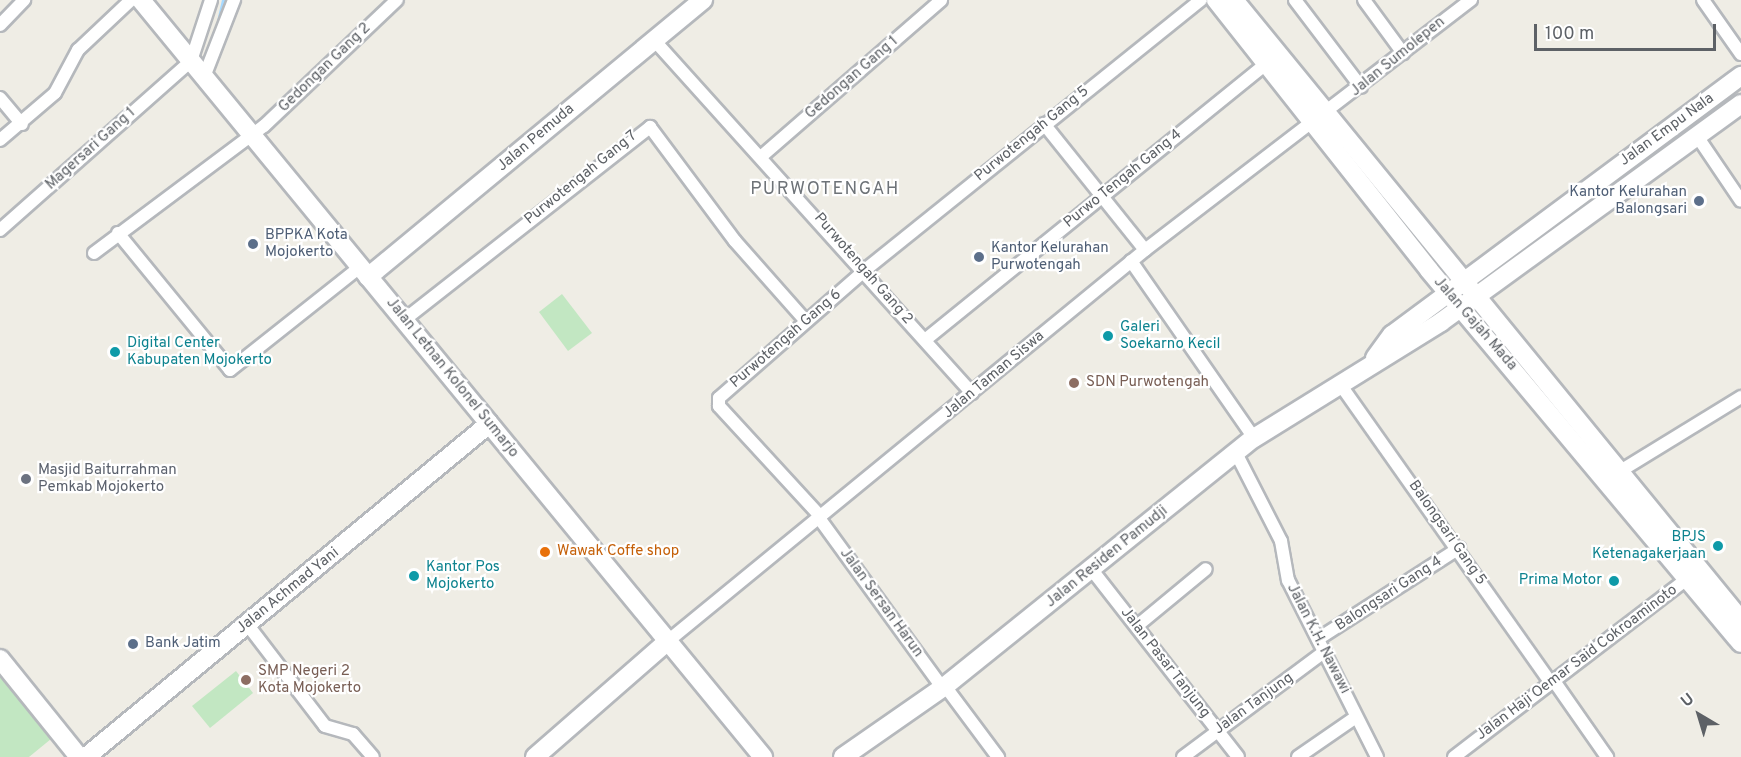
<!DOCTYPE html>
<html>
<head>
<meta charset="utf-8">
<style>
	body { margin:0 }
	#map { position:relative; width:1741px; height:757px; overflow:hidden; background:#efede5; font-family:Overpass,sans-serif }
	div>[style] { position:absolute }
	.green>* { inset:0; background:#c2e7c2 }
	.stream>* { height:4px; margin:-2px; padding:0 2px; transform-origin:2px; border-radius:2px; background:#a6d9ff }
	.roads { filter:drop-shadow(2px 0 #b5b8bc) drop-shadow(-2px 0 #b5b8bc) drop-shadow(0 2px #b5b8bc) drop-shadow(0 -2px #b5b8bc) }
	.street>* { height:12px; margin:-6px; padding:0 6px; transform-origin:6px; border-radius:6px; background:#fff }
	.secondary>* { height:18px; margin:-9px; padding:0 9px; transform-origin:9px; border-radius:9px; background:#fff }
	.dots>* { width:16px; height:16px; translate:-50% -50%; box-sizing:border-box; border:3px solid #fff; border-radius:50% }
	span { translate:-50% -50%; white-space:nowrap; text-align:center; line-height:1.15; -webkit-text-stroke:4.5px #fff; paint-order:stroke }
	.street-label { font-size:15px; color:#5d6166 }
	.service-label { font-size:15px; color:#4e5e75 }
	.right { translate:-100% -50%; text-align:right }
	.left { translate:0 -50%; text-align:left }
	.culture-label { font-size:15px; color:#0d838f }
	.education-label { font-size:15px; color:#785e54 }
	.worship-label { font-size:15px; color:#5b616d }
	.food-label { font-size:15px; color:#c56008 }
	.quarter-label { font-size:18px; color:#6e7378; letter-spacing:1.5px }
	.north { position:absolute; left:1669px; top:685px; width:60px; height:60px; -webkit-text-stroke:4px #fff; paint-order:stroke; rotate:322deg; font-size:16px; font-weight:700; line-height:24px; text-align:center; color:#5d6166 }
	.north::after { content:''; display:block; margin:auto; width:21px; height:27px; background:#5d6166; clip-path:polygon(50% 0,100% 100%,50% 72%,0 100%) }
	.scale { position:absolute; left:1534px; top:24px; width:182px; height:27px; box-sizing:border-box; border:3px solid #5d6166; border-top:0; padding-left:8px; font-size:18px; line-height:21px; white-space:nowrap; color:#5d6166; -webkit-text-stroke:4px #fff; paint-order:stroke }
</style>
</head>
<body>
<div id="map">
	<div class="green">
		<div style="clip-path:polygon(562px 294px,592px 333px,568px 351px,539px 312px)"></div>
		<div style="clip-path:polygon(236px 671px,253px 693px,210px 728px,192px 706px)"></div>
		<div style="clip-path:polygon(0 675px,51px 739px,29px 757px,0 757px)"></div>
	</div>
	<div class="stream">
		<div style="left:218px;top:26px;width:27px;rotate:-77deg"></div>
		<div style="left:24px;top:216px;width:76px;rotate:-41.3deg"></div>
	</div>
	<div class="roads">
		<div class="street">
			<div style="left:1295px;top:0;width:109px;rotate:52.8deg"></div>
			<div style="left:1364px;top:0;width:66px;rotate:53.7deg"></div>
			<div style="left:1703px;top:0;width:66px;rotate:54.9deg"></div>
			<div style="left:0;top:25px;width:35px;rotate:-46deg"></div>
			<div style="left:654px;top:40px;width:475px;rotate:48deg"></div>
			<div style="left:204px;top:77px;width:83px;rotate:-68.7deg"></div>
			<div style="left:0;top:98px;width:34px;rotate:50deg"></div>
			<div style="left:1044px;top:124px;width:161px;rotate:51.3deg"></div>
			<div style="left:1697px;top:136px;width:78px;rotate:55.9deg"></div>
			<div style="left:0;top:140px;width:72px;rotate:-40.5deg"></div>
			<div style="left:55px;top:93px;width:49px;rotate:-61.9deg"></div>
			<div style="left:78px;top:50px;width:73px;rotate:-43.3deg"></div>
			<div style="left:763px;top:155px;width:236px;rotate:-41deg"></div>
			<div style="left:0;top:230px;width:255px;rotate:-41.5deg"></div>
			<div style="left:191px;top:61px;width:64px;rotate:-71.8deg"></div>
			<div style="left:118px;top:233px;width:177px;rotate:50.7deg"></div>
			<div style="left:230px;top:370px;width:166px;rotate:-38.4deg"></div>
			<div style="left:94px;top:253px;width:212px;rotate:-36.8deg"></div>
			<div style="left:264px;top:126px;width:183px;rotate:-43.5deg"></div>
			<div style="left:1131px;top:261px;width:216px;rotate:55.2deg"></div>
			<div style="left:404px;top:320px;width:313px;rotate:-38.1deg"></div>
			<div style="left:650px;top:127px;width:142px;rotate:53.3deg"></div>
			<div style="left:735px;top:241px;width:106px;rotate:48.5deg"></div>
			<div style="left:925px;top:340px;width:439px;rotate:-39deg"></div>
			<div style="left:1340px;top:384px;width:366px;rotate:54.8deg"></div>
			<div style="left:1236px;top:453px;width:99px;rotate:62.9deg"></div>
			<div style="left:1281px;top:541px;width:40px;rotate:80deg"></div>
			<div style="left:1288px;top:580px;width:198px;rotate:63.3deg"></div>
			<div style="left:1622px;top:470px;width:140px;rotate:-31.5deg"></div>
			<div style="left:821px;top:517px;width:151px;rotate:-132.6deg"></div>
			<div style="left:719px;top:406px;width:8px;rotate:-90deg"></div>
			<div style="left:719px;top:398px;width:194px;rotate:-41.2deg"></div>
			<div style="left:865px;top:270px;width:431px;rotate:-38.8deg"></div>
			<div style="left:819px;top:518px;width:209px;rotate:54deg"></div>
			<div style="left:1092px;top:570px;width:237px;rotate:52deg"></div>
			<div style="left:247px;top:624px;width:128px;rotate:52.6deg"></div>
			<div style="left:325px;top:726px;width:29px;rotate:16deg"></div>
			<div style="left:353px;top:734px;width:30px;rotate:49deg"></div>
			<div style="left:1137px;top:626px;width:89px;rotate:-39.6deg"></div>
			<div style="left:1318px;top:639px;width:168px;rotate:-32.8deg"></div>
			<div style="left:668px;top:641px;width:617px;rotate:-39.34deg"></div>
			<div style="left:1145px;top:250px;width:411px;rotate:-37.5deg"></div>
			<div style="left:1554px;top:681px;width:93px;rotate:55.1deg"></div>
			<div style="left:945px;top:686px;width:89px;rotate:53.3deg"></div>
			<div style="left:1183px;top:757px;width:177px;rotate:-36.7deg"></div>
			<div style="left:1298px;top:757px;width:70px;rotate:-34.6deg"></div>
			<div style="left:1454px;top:757px;width:298px;rotate:-37.4deg"></div>
		</div>
		<div class="secondary">
			<div style="left:141px;top:0;width:980px;rotate:50.59deg"></div>
			<div style="left:1216px;top:0;width:344px;rotate:51.7deg"></div>
			<div style="left:1429px;top:270px;width:486px;rotate:50.1deg"></div>
			<div style="left:1234px;top:0;width:801px;rotate:50.73deg"></div>
			<div style="left:368px;top:277px;width:435px;rotate:-39.6deg"></div>
			<div style="left:1375px;top:358px;width:29px;rotate:-54deg"></div>
			<div style="left:1392px;top:335px;width:435px;rotate:-36.6deg"></div>
			<div style="left:0;top:659px;width:126px;rotate:51.1deg"></div>
			<div style="left:86px;top:757px;width:523px;rotate:-39.57deg"></div>
			<div style="left:535px;top:757px;width:176px;rotate:-41.1deg"></div>
			<div style="left:843px;top:757px;width:124px;rotate:-34.8deg"></div>
			<div style="left:945px;top:686px;width:396px;rotate:-38.8deg"></div>
			<div style="left:1254px;top:438px;width:220px;rotate:-31.8deg"></div>
			<div style="left:1441px;top:322px;width:371px;rotate:-36deg"></div>
		</div>
	</div>
	<div class="dots">
		<div style="left:1699px;top:201px;background:#5c6f8a"></div>
		<div style="left:253px;top:244px;background:#5c6f8a"></div>
		<div style="left:979px;top:257px;background:#5c6f8a"></div>
		<div style="left:1108px;top:336px;background:#0f9aa8"></div>
		<div style="left:115px;top:352px;background:#0f9aa8"></div>
		<div style="left:1074px;top:383px;background:#8d6e63"></div>
		<div style="left:26px;top:479px;background:#6b7280"></div>
		<div style="left:1718px;top:546px;background:#0f9aa8"></div>
		<div style="left:545px;top:552px;background:#e8710a"></div>
		<div style="left:414px;top:576px;background:#0f9aa8"></div>
		<div style="left:1614px;top:581px;background:#0f9aa8"></div>
		<div style="left:133px;top:644px;background:#5c6f8a"></div>
		<div style="left:246px;top:680px;background:#8d6e63"></div>
	</div>
	<div class="street-label">
		<span style="left:1398px;top:57px;rotate:-39deg">Jalan Sumolepen</span>
		<span style="left:325px;top:68px;rotate:-44deg">Gedongan Gang 2</span>
		<span style="left:852px;top:78px;rotate:-41deg">Gedongan Gang 1</span>
		<span style="left:1667px;top:130px;rotate:-36deg">Jalan Empu Nala</span>
		<span style="left:1032px;top:134px;rotate:-39deg">Purwotengah Gang 5</span>
		<span style="left:536px;top:138px;rotate:-40deg">Jalan Pemuda</span>
		<span style="left:91px;top:149px;rotate:-42deg">Magersari Gang 1</span>
		<span style="left:581px;top:178px;rotate:-39deg">Purwotengah Gang 7</span>
		<span style="left:1123px;top:179px;rotate:-39deg">Purwo Tengah Gang 4</span>
		<span style="left:863px;top:269px;rotate:49deg">Purwotengah Gang 2</span>
		<span style="left:1475px;top:324px;rotate:49deg">Jalan Gajah Mada</span>
		<span style="left:786px;top:339px;rotate:-41deg">Purwotengah Gang 6</span>
		<span style="left:994px;top:375px;rotate:-40deg">Jalan Taman Siswa</span>
		<span style="left:452px;top:378px;rotate:51deg">Jalan Letnan Kolonel Sumarjo</span>
		<span style="left:1447px;top:533px;rotate:55deg">Balongsari Gang 5</span>
		<span style="left:1107px;top:557px;rotate:-39deg">Jalan Residen Pamudji</span>
		<span style="left:288px;top:591px;rotate:-39deg">Jalan Achmad Yani</span>
		<span style="left:1389px;top:594px;rotate:-33deg">Balongsari Gang 4</span>
		<span style="left:881px;top:603px;rotate:54deg">Jalan Sersan Harun</span>
		<span style="left:1318px;top:639px;rotate:63deg">Jalan K.H. Nawawi</span>
		<span style="left:1165px;top:663px;rotate:52deg">Jalan Pasar Tanjung</span>
		<span style="left:1577px;top:663px;rotate:-37deg">Jalan Haji Oemar Said Cokroaminoto</span>
		<span style="left:1254px;top:704px;rotate:-36deg">Jalan Tanjung</span>
	</div>
	<div class="service-label">
		<span class="right" style="left:1687px;top:201px">Kantor Kelurahan<br>Balongsari</span>
		<span class="left" style="left:265px;top:244px">BPPKA Kota<br>Mojokerto</span>
		<span class="left" style="left:991px;top:257px">Kantor Kelurahan<br>Purwotengah</span>
		<span class="left" style="left:145px;top:644px">Bank Jatim</span>
	</div>
	<div class="culture-label">
		<span class="left" style="left:1120px;top:336px">Galeri<br>Soekarno Kecil</span>
		<span class="left" style="left:127px;top:352px">Digital Center<br>Kabupaten Mojokerto</span>
		<span class="right" style="left:1706px;top:546px">BPJS<br>Ketenagakerjaan</span>
		<span class="left" style="left:426px;top:576px">Kantor Pos<br>Mojokerto</span>
		<span class="right" style="left:1602px;top:581px">Prima Motor</span>
	</div>
	<div class="education-label">
		<span class="left" style="left:1086px;top:383px">SDN Purwotengah</span>
		<span class="left" style="left:258px;top:680px">SMP Negeri 2<br>Kota Mojokerto</span>
	</div>
	<div class="worship-label">
		<span class="left" style="left:38px;top:479px">Masjid Baiturrahman<br>Pemkab Mojokerto</span>
	</div>
	<div class="food-label">
		<span class="left" style="left:557px;top:552px">Wawak Coffe shop</span>
	</div>
	<div class="quarter-label">
		<span style="left:825px;top:190px">PURWOTENGAH</span>
	</div>
	<div class="north">U</div>
	<div class="scale">100 m</div>
</div>
</body>
</html>
